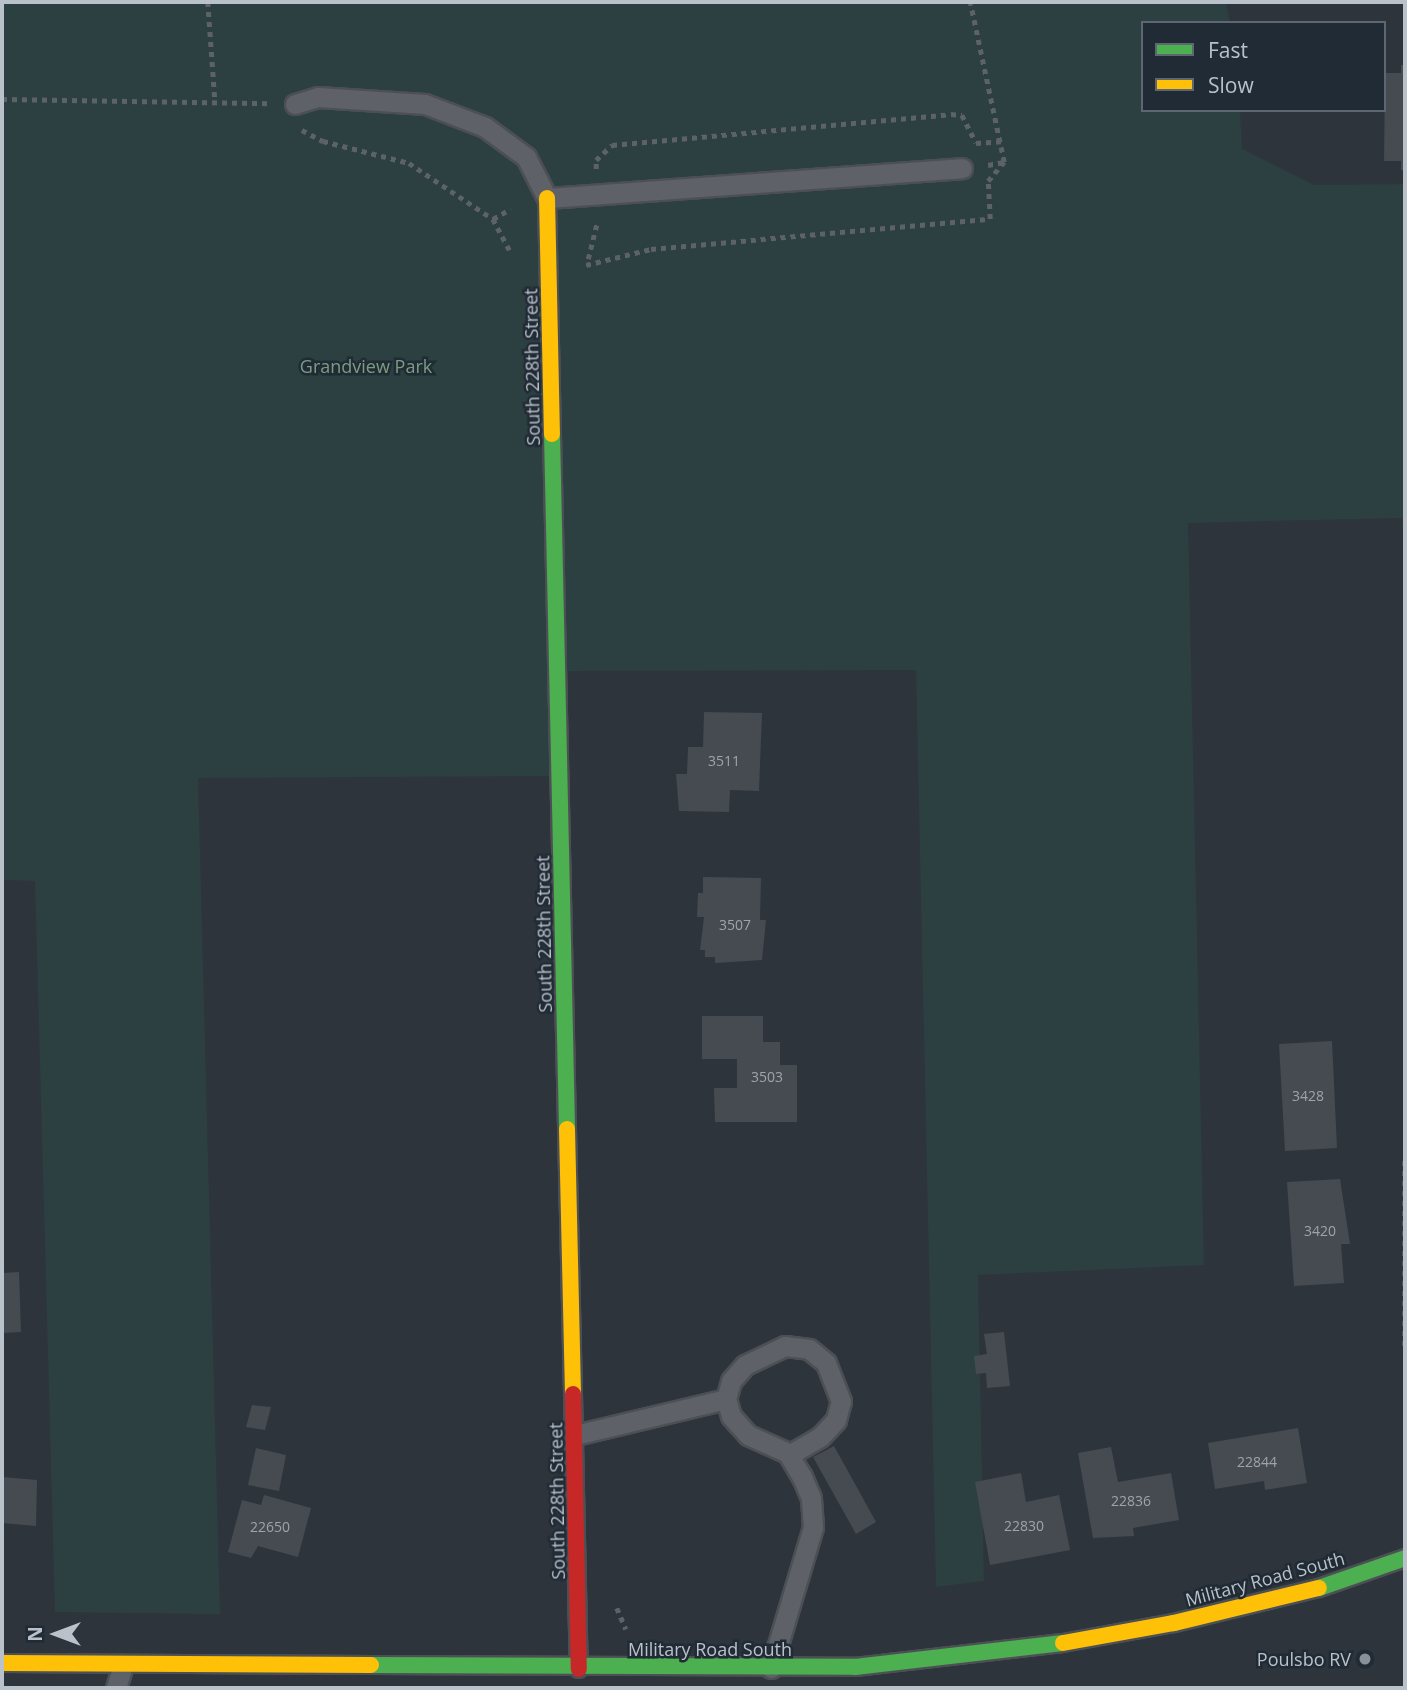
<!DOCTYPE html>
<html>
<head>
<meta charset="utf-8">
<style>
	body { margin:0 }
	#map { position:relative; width:1407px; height:1690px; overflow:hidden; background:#2e343b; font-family:"Open Sans",sans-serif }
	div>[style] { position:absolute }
	.green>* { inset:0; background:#2c3f41 }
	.building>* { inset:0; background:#464b51 }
	.path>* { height:4.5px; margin-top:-2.25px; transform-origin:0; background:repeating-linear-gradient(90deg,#5c6266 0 5px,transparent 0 10px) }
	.roads { filter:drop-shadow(2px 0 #4c5055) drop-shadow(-2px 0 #4c5055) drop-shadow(0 2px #4c5055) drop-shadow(0 -2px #4c5055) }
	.lane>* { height:19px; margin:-9.5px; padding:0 9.5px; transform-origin:9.5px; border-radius:9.5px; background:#5e6268 }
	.fast>* { height:16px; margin:-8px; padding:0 8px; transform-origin:8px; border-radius:8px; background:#4caf50 }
	.slow>* { height:16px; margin:-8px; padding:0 8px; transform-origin:8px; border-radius:8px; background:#ffc107 }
	.jam>* { height:16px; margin:-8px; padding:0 8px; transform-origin:8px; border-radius:8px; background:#c62828 }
	.dots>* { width:19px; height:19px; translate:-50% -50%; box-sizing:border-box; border:4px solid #212b35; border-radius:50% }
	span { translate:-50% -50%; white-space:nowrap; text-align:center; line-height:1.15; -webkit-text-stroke:5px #212b35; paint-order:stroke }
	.number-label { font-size:14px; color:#9ca4ac }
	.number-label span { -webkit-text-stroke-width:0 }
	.park-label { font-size:18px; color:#7a9e81 }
	.street-label { font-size:18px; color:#b9c1ca }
	.poi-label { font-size:18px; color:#b9c1ca }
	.right { translate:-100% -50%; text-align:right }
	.frame { position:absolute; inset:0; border:4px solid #b9c1ca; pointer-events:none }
	.legend { position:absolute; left:1141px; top:21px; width:245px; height:91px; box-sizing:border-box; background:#212b35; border:2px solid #5e6771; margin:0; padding:9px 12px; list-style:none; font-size:21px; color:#b9c1ca }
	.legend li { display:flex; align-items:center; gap:14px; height:35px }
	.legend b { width:35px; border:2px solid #5e6771 }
	.north { position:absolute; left:21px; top:1599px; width:70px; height:70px; -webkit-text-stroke:5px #212b35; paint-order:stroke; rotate:270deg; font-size:19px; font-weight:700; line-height:28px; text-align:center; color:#b9c1ca }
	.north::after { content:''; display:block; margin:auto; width:24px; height:32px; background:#b9c1ca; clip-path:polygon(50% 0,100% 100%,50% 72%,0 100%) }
</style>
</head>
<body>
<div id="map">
	<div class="green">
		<div style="clip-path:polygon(2px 2px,1226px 2px,1230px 23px,1143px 23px,1143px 110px,1240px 110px,1242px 149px,1314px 185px,1405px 184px,1405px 549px,1402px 518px,1188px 523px,1204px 1265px,978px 1275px,984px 1581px,936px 1587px,916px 670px,564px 671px,565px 776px,198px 778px,220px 1614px,55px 1612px,35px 881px,2px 880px)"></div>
	</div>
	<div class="building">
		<div style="clip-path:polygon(1401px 65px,1405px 65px,1405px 170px,1401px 170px,1401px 161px,1384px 161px,1385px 73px,1401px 73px)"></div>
		<div style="clip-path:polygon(704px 712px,762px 713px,759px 791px,730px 790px,729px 812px,679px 811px,676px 774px,687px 774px,688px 747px,703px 747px)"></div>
		<div style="clip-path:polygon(703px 877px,761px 878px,760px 920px,766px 920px,762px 960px,715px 963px,715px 957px,705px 957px,705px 950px,700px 950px,704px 917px,697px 917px,698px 893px,703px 893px)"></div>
		<div style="clip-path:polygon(702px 1016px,763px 1016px,763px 1042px,780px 1042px,780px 1065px,797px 1065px,797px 1122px,715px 1122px,714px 1088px,737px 1088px,737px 1059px,702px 1059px)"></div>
		<div style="clip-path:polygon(1332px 1041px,1337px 1148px,1285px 1151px,1279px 1044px)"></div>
		<div style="clip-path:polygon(1340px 1179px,1350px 1244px,1341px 1244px,1344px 1283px,1294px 1286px,1287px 1182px)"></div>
		<div style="clip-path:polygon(19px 1272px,21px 1332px,2px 1333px,2px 1273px)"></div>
		<div style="clip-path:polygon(1004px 1332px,1010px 1386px,987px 1388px,986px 1373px,976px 1374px,974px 1356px,987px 1354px,984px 1334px)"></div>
		<div style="clip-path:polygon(252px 1405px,271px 1407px,265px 1430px,246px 1427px)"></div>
		<div style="clip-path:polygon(1298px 1428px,1307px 1483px,1265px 1490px,1264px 1481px,1215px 1489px,1208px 1443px)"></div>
		<div style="clip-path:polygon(834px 1446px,876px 1522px,856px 1534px,813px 1457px)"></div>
		<div style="clip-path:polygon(1111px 1447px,1118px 1482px,1171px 1473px,1179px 1520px,1133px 1528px,1134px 1536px,1093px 1538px,1078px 1453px)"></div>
		<div style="clip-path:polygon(256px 1448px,286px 1455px,279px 1491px,248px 1485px)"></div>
		<div style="clip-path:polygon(1021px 1473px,1026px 1502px,1059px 1495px,1070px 1550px,990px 1565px,975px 1482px)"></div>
		<div style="clip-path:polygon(2px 1477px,37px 1480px,36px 1526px,2px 1523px)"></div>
		<div style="clip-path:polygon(264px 1495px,311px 1508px,298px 1557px,258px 1546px,251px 1558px,228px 1552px,242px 1500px,261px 1505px)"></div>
	</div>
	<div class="path">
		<div style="left:208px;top:2px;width:98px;rotate:85.9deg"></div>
		<div style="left:2px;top:99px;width:267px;rotate:0.9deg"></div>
		<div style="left:302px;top:130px;width:24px;rotate:28deg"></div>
		<div style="left:323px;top:141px;width:89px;rotate:14.3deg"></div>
		<div style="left:409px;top:163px;width:101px;rotate:33.7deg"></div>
		<div style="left:493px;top:219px;width:36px;rotate:62deg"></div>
		<div style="left:988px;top:165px;width:16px;rotate:-11deg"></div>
		<div style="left:596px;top:169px;width:9px;rotate:-90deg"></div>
		<div style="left:596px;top:160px;width:22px;rotate:-43deg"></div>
		<div style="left:612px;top:145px;width:340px;rotate:-5.2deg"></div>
		<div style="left:951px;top:114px;width:11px;rotate:5deg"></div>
		<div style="left:962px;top:115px;width:31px;rotate:63deg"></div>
		<div style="left:976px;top:143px;width:26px;rotate:-4deg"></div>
		<div style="left:493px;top:219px;width:20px;rotate:-30deg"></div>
		<div style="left:588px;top:259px;width:37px;rotate:-76deg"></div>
		<div style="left:586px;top:265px;width:67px;rotate:-13.8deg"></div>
		<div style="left:651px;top:249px;width:340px;rotate:-5.1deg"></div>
		<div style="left:990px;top:219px;width:38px;rotate:-93deg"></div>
		<div style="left:988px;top:181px;width:25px;rotate:-50deg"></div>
		<div style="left:1004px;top:162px;width:164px;rotate:-102deg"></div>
		<div style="left:1405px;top:1161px;width:188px;rotate:90deg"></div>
		<div style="left:617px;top:1608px;width:23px;rotate:67deg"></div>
	</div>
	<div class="roads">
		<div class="lane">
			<div style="left:295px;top:104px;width:24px;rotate:-17deg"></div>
			<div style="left:318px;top:97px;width:107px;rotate:3.7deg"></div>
			<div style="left:425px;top:104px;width:64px;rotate:21deg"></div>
			<div style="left:485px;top:127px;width:51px;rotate:36.2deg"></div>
			<div style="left:526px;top:157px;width:46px;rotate:62.9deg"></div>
			<div style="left:547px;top:198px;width:416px;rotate:-4.1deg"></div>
			<div style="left:575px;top:1435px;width:155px;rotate:-13.4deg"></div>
			<div style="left:771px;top:1668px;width:147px;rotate:-73.4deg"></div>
			<div style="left:813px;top:1527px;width:29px;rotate:-94deg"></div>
			<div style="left:811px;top:1498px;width:23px;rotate:-113deg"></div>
			<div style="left:802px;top:1477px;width:26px;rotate:-121deg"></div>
			<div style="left:789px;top:1455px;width:2px;rotate:-117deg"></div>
			<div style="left:788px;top:1453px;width:44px;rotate:-155.8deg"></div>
			<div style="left:748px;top:1435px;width:25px;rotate:-132deg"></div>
			<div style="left:731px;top:1416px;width:18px;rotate:-106deg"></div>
			<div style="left:726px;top:1399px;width:19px;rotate:-74deg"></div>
			<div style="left:731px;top:1381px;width:21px;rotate:-49deg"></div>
			<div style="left:745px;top:1365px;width:44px;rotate:-25.4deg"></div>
			<div style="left:785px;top:1346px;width:24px;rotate:7deg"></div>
			<div style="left:809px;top:1349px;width:22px;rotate:39deg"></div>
			<div style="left:826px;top:1363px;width:41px;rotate:68.5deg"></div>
			<div style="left:841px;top:1401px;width:20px;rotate:105deg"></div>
			<div style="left:836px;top:1420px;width:23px;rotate:133deg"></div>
			<div style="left:820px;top:1437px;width:36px;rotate:150deg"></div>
			<div style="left:116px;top:1688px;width:24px;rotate:-73deg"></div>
		</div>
		<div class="fast">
			<div style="left:552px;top:434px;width:695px;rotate:88.76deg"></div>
			<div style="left:1319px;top:1588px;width:91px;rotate:-19.2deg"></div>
			<div style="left:371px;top:1665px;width:484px;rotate:0.2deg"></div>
			<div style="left:855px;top:1667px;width:209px;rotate:-6.6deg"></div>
		</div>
		<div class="slow">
			<div style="left:547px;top:198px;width:236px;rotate:88.8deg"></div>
			<div style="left:567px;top:1129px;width:265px;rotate:88.7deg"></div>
			<div style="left:1063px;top:1643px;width:113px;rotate:-10.2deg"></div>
			<div style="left:1174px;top:1623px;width:149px;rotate:-13.6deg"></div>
			<div style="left:2px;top:1663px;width:369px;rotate:0.3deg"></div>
		</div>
		<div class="jam">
			<div style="left:573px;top:1394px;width:275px;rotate:88.8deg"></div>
		</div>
	</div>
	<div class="dots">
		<div style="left:1365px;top:1659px;background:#889098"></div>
	</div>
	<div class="number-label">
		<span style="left:724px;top:761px">3511</span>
		<span style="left:735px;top:925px">3507</span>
		<span style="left:767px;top:1077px">3503</span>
		<span style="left:1308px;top:1096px">3428</span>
		<span style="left:1320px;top:1231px">3420</span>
		<span style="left:1257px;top:1462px">22844</span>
		<span style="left:1131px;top:1501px">22836</span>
		<span style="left:1024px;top:1526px">22830</span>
		<span style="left:270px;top:1527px">22650</span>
	</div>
	<div class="park-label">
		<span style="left:366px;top:366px">Grandview Park</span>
	</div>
	<div class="street-label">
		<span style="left:532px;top:367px;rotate:-91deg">South 228th Street</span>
		<span style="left:544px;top:934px;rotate:-91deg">South 228th Street</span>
		<span style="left:557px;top:1501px;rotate:-91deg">South 228th Street</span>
		<span style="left:1265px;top:1579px;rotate:-15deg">Military Road South</span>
		<span style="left:710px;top:1649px">Military Road South</span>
	</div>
	<div class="poi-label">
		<span class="right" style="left:1351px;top:1659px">Poulsbo RV</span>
	</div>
	<div class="frame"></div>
	<ul class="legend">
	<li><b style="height:9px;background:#4caf50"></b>Fast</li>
	<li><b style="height:9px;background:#ffc107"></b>Slow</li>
	</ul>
	<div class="north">N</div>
</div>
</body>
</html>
